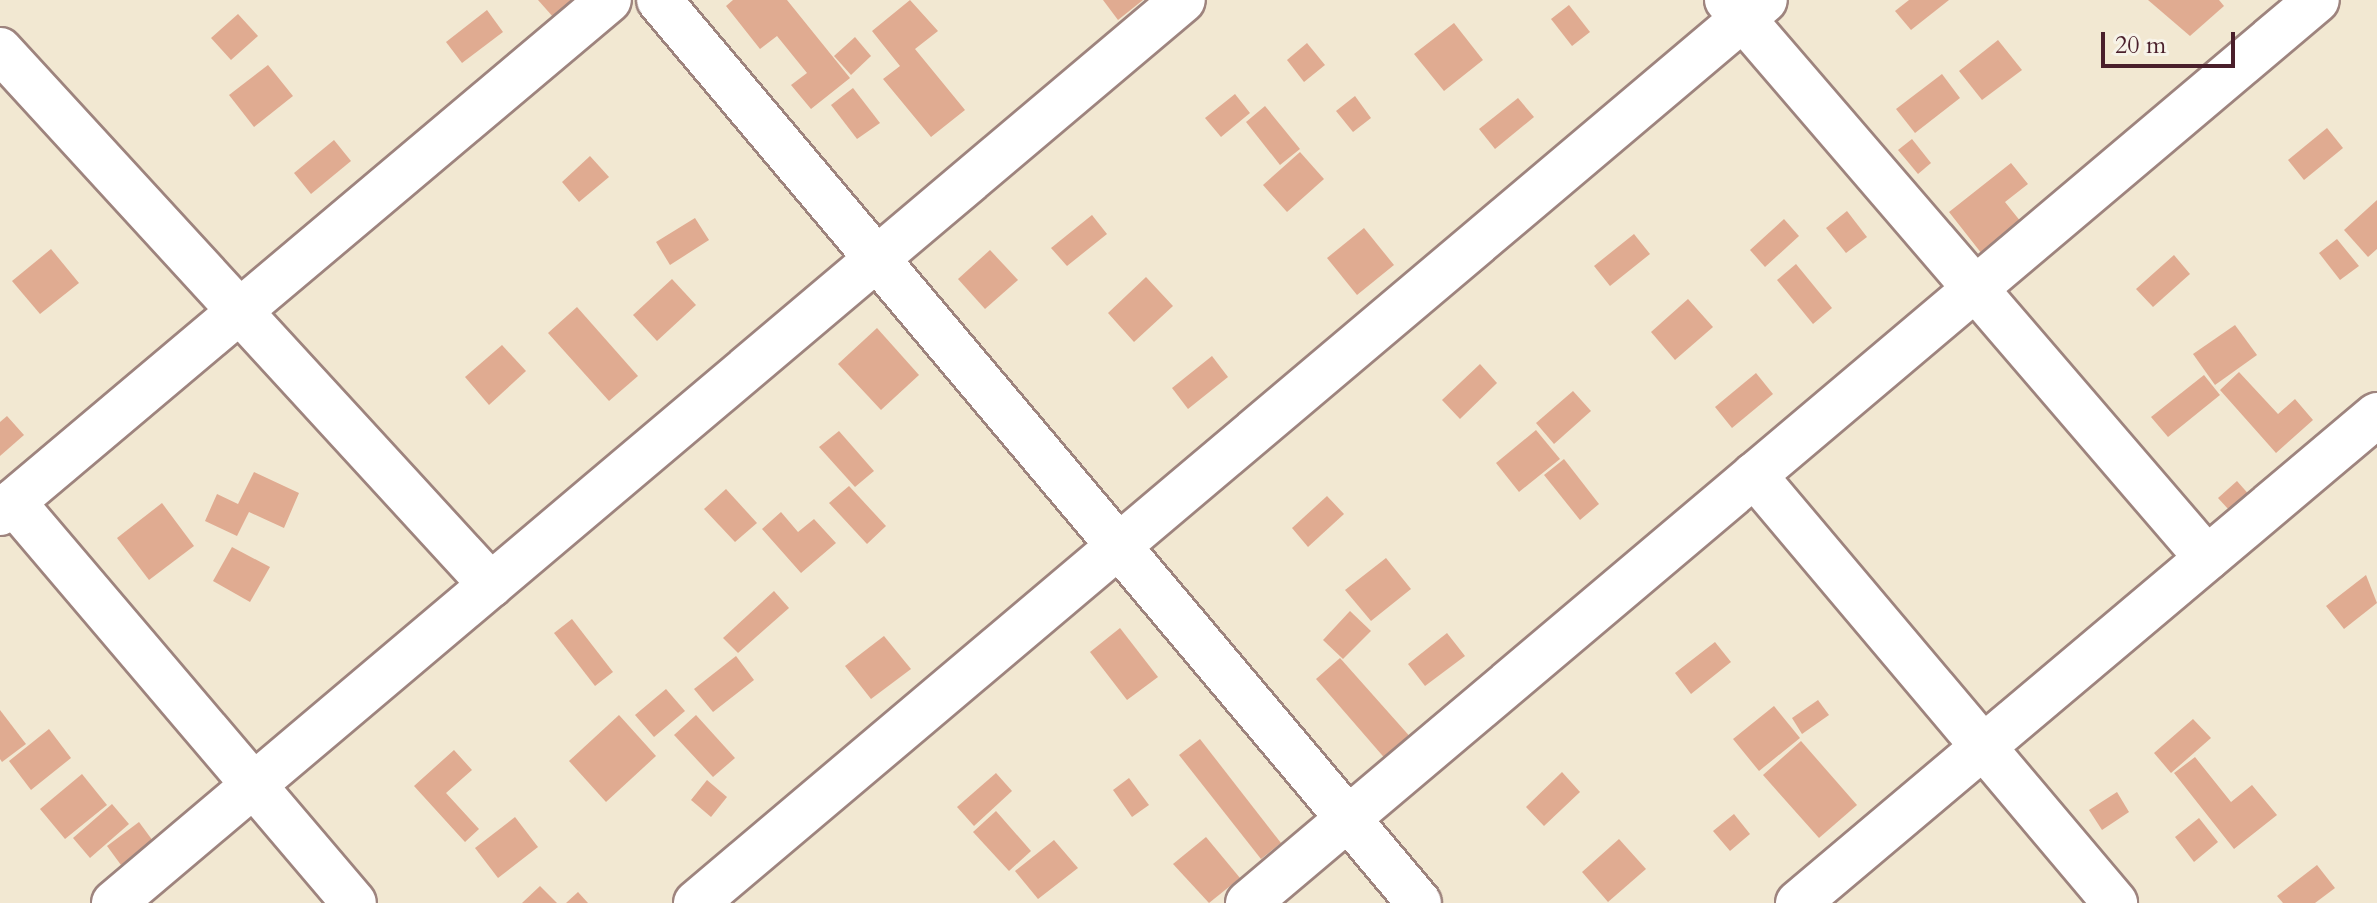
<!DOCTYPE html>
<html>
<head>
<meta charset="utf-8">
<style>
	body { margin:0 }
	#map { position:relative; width:2377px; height:903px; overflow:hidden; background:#f2e8d2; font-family:Cardo,serif }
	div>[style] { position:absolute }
	.building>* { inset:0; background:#e0ab91 }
	.roads { filter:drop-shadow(2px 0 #9e847e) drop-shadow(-2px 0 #9e847e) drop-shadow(0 2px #9e847e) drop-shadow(0 -2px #9e847e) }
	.minor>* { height:44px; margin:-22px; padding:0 22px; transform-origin:22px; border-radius:22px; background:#fff }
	span { translate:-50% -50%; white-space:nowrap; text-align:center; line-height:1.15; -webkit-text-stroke:6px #f7f3e8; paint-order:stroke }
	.scale { position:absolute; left:2101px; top:32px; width:134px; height:36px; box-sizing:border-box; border:4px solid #4a1f2b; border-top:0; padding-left:10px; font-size:24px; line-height:28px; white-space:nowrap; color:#4a1f2b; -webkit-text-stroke:6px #f7f3e8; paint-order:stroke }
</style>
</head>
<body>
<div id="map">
	<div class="building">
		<div style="clip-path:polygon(538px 0,576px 0,554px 18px)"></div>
		<div style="clip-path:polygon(733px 0,787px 0,850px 78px,811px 109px,791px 85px,807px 73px,777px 36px,760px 49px,726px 6px)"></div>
		<div style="clip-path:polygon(910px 0,938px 31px,915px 49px,965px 110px,931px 137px,883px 79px,900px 66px,872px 31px)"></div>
		<div style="clip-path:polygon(1103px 0,1143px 0,1118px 20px)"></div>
		<div style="clip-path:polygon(1909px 0,1949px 0,1911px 30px,1895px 11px)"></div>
		<div style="clip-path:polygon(2148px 0,2219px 0,2224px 6px,2190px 36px)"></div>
		<div style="clip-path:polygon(1569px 5px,1590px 32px,1572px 46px,1551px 19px)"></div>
		<div style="clip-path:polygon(487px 10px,503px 32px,462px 63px,446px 42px)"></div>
		<div style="clip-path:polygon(238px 14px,258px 36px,231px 60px,211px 38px)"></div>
		<div style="clip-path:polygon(1454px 23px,1483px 60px,1444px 91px,1414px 54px)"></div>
		<div style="clip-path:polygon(855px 37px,871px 56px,851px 75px,834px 56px)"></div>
		<div style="clip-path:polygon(1998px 40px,2022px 70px,1982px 100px,1959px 71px)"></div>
		<div style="clip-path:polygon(1307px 43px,1325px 65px,1304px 82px,1287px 60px)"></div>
		<div style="clip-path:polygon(268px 65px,293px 96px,254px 127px,229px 95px)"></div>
		<div style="clip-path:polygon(1942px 74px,1960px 98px,1915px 133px,1896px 109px)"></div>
		<div style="clip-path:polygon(853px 88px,880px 123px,857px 139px,831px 105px)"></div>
		<div style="clip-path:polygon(1235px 94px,1250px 113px,1221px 137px,1205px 118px)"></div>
		<div style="clip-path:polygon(1355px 96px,1371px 118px,1353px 132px,1336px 111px)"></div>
		<div style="clip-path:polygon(1518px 98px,1534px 117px,1495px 149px,1479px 129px)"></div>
		<div style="clip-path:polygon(1265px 106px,1300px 149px,1280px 165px,1246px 122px)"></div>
		<div style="clip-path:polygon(2327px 128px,2343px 148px,2304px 180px,2288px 160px)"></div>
		<div style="clip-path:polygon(1912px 139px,1931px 163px,1918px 174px,1898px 150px)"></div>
		<div style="clip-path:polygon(334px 140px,351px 161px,311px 194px,294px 173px)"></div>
		<div style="clip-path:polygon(1300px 152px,1324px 179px,1287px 212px,1263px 185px)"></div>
		<div style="clip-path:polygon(590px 156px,609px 177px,579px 202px,562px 182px)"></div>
		<div style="clip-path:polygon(2011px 163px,2028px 184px,2005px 202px,2033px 237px,1993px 268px,1949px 212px)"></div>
		<div style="clip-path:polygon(2377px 200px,2377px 249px,2368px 257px,2344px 230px)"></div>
		<div style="clip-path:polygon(1847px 211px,1867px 237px,1846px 253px,1826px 228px)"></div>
		<div style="clip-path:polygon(1092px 215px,1107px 234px,1067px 266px,1051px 248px)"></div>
		<div style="clip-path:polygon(695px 218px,709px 240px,670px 265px,656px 242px)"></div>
		<div style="clip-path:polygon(1784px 219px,1799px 236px,1765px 267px,1750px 250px)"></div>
		<div style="clip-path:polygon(1364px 228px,1394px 265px,1357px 295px,1327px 258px)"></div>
		<div style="clip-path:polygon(1634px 234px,1650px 254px,1610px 286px,1594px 266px)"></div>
		<div style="clip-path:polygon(2337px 239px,2359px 266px,2340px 280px,2319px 253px)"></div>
		<div style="clip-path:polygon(51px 249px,79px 283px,40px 314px,12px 281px)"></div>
		<div style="clip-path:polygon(990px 250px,1018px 280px,985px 309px,958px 279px)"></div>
		<div style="clip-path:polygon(2174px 255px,2190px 274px,2153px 307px,2136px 289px)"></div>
		<div style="clip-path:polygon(1796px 264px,1832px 308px,1813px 324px,1777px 280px)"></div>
		<div style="clip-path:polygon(1146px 277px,1173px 306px,1134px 342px,1108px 313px)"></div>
		<div style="clip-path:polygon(672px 279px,696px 305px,657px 341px,633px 315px)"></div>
		<div style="clip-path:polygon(1688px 299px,1713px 327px,1675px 360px,1651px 332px)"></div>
		<div style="clip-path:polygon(577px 307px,638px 376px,609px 401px,548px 333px)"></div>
		<div style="clip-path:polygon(2235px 325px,2257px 355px,2215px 385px,2193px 354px)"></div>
		<div style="clip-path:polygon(877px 328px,919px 375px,881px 410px,838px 364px)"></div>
		<div style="clip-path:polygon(502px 345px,526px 371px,489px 405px,465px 377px)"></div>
		<div style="clip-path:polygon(1212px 356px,1228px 377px,1188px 409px,1172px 388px)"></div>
		<div style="clip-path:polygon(1480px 364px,1497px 383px,1460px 419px,1442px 400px)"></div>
		<div style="clip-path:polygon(2239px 372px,2278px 414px,2295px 399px,2313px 420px,2276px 453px,2220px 390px)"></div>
		<div style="clip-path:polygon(1756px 373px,1773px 394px,1732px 428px,1715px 407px)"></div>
		<div style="clip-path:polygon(2204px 375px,2220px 395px,2168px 437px,2151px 417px)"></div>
		<div style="clip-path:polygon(1573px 391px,1591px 411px,1554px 444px,1536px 423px)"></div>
		<div style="clip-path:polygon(7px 416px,24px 435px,0 456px,0 422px)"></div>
		<div style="clip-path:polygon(1536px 430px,1560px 459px,1519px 492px,1496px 463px)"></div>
		<div style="clip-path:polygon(839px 431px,874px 471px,855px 487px,819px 447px)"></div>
		<div style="clip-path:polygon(1564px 459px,1599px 504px,1580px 520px,1544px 475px)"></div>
		<div style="clip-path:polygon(254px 472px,299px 493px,284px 528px,249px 512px,237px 536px,205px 521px,217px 494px,238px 504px)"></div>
		<div style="clip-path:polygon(2237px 481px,2259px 506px,2240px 522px,2218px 498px)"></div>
		<div style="clip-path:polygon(849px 486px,886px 526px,867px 544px,829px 503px)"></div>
		<div style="clip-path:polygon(726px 489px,757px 523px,735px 542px,704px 509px)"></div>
		<div style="clip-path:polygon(1327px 496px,1344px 514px,1308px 547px,1292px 528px)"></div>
		<div style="clip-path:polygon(162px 503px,194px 546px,149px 580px,117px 538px)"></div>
		<div style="clip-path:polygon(781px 512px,798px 532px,814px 519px,836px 543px,801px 573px,762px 529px)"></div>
		<div style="clip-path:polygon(232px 547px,270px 567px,250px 602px,213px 581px)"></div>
		<div style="clip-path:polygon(1386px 558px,1411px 589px,1371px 621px,1345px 590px)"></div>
		<div style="clip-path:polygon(2366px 575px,2377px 603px,2344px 629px,2326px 606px)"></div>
		<div style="clip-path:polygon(774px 591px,789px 608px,738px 653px,723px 638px)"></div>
		<div style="clip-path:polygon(1350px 611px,1371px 631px,1343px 659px,1323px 640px)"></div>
		<div style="clip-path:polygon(572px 619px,613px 672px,595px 686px,554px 633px)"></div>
		<div style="clip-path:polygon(1120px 628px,1158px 677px,1127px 700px,1090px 652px)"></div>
		<div style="clip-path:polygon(1447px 633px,1465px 656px,1425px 686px,1408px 664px)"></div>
		<div style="clip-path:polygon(884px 636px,911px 669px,871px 699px,845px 666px)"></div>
		<div style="clip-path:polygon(1715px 642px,1731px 662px,1691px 694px,1675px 673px)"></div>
		<div style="clip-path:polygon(736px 656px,754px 680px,713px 712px,694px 689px)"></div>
		<div style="clip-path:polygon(1340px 658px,1413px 740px,1388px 762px,1316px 679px)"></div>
		<div style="clip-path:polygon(666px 689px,685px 711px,654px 737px,635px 715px)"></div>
		<div style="clip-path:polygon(1818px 700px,1829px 715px,1802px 734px,1792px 718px)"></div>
		<div style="clip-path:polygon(1774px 706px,1800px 738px,1759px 771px,1733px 739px)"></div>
		<div style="clip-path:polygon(0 710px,26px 744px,2px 762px,0 759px)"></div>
		<div style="clip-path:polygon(619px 715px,656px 756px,606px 802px,569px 761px)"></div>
		<div style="clip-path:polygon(696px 715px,735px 758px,713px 777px,674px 735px)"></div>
		<div style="clip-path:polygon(2193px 719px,2211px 738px,2171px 773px,2154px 753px)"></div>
		<div style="clip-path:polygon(49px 729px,71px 758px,31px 790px,9px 761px)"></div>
		<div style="clip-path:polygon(1200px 739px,1281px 843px,1261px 859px,1179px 755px)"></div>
		<div style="clip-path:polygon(1801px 741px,1857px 805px,1819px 838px,1763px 775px)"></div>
		<div style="clip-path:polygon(454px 750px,472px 770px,446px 793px,479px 829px,465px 842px,414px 786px)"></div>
		<div style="clip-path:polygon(2195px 757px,2231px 802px,2252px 785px,2277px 815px,2234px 849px,2174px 773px)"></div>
		<div style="clip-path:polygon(1562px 772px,1580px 792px,1544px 826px,1526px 807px)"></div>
		<div style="clip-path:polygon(996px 773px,1012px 791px,974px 826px,957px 807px)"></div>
		<div style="clip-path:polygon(82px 774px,107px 805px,65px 839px,40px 809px)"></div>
		<div style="clip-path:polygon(1129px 778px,1149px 805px,1132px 817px,1113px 790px)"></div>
		<div style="clip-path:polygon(707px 780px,727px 797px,711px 817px,691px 800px)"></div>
		<div style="clip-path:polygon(2117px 792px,2129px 812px,2102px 830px,2089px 810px)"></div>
		<div style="clip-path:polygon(112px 804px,129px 824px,90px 858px,73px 838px)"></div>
		<div style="clip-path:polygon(996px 811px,1031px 851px,1009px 871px,973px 832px)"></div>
		<div style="clip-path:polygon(1734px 814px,1750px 834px,1730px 851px,1713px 831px)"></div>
		<div style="clip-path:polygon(515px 817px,538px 847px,498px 878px,475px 848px)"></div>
		<div style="clip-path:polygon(2199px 818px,2218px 842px,2194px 862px,2175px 837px)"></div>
		<div style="clip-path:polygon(139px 822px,153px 841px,121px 865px,107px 846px)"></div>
		<div style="clip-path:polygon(1206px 837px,1240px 878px,1209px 903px,1173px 864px)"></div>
		<div style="clip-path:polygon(1619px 839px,1646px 869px,1608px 902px,1582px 872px)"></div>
		<div style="clip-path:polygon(1054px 840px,1078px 868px,1038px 899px,1015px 871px)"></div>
		<div style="clip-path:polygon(2317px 865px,2335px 888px,2315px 903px,2283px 903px,2277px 896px)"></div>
		<div style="clip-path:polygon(540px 886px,557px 903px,522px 903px)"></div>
		<div style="clip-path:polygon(578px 892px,588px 903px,566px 903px)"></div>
	</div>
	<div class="roads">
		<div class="minor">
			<div style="left:659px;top:0;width:1180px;rotate:49.91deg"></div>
			<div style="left:1727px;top:0;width:736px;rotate:49.3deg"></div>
			<div style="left:0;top:50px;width:726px;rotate:47.46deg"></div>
			<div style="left:1754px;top:475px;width:560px;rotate:49.85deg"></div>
			<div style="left:13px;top:502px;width:526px;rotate:49.62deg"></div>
			<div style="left:0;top:513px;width:796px;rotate:-40.11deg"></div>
			<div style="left:114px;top:903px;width:1399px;rotate:-40.19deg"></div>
			<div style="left:696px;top:903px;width:1399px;rotate:-40.19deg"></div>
			<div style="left:1248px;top:903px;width:1399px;rotate:-40.19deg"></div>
			<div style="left:1798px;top:903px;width:757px;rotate:-40.13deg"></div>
		</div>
	</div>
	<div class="scale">20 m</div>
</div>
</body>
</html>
